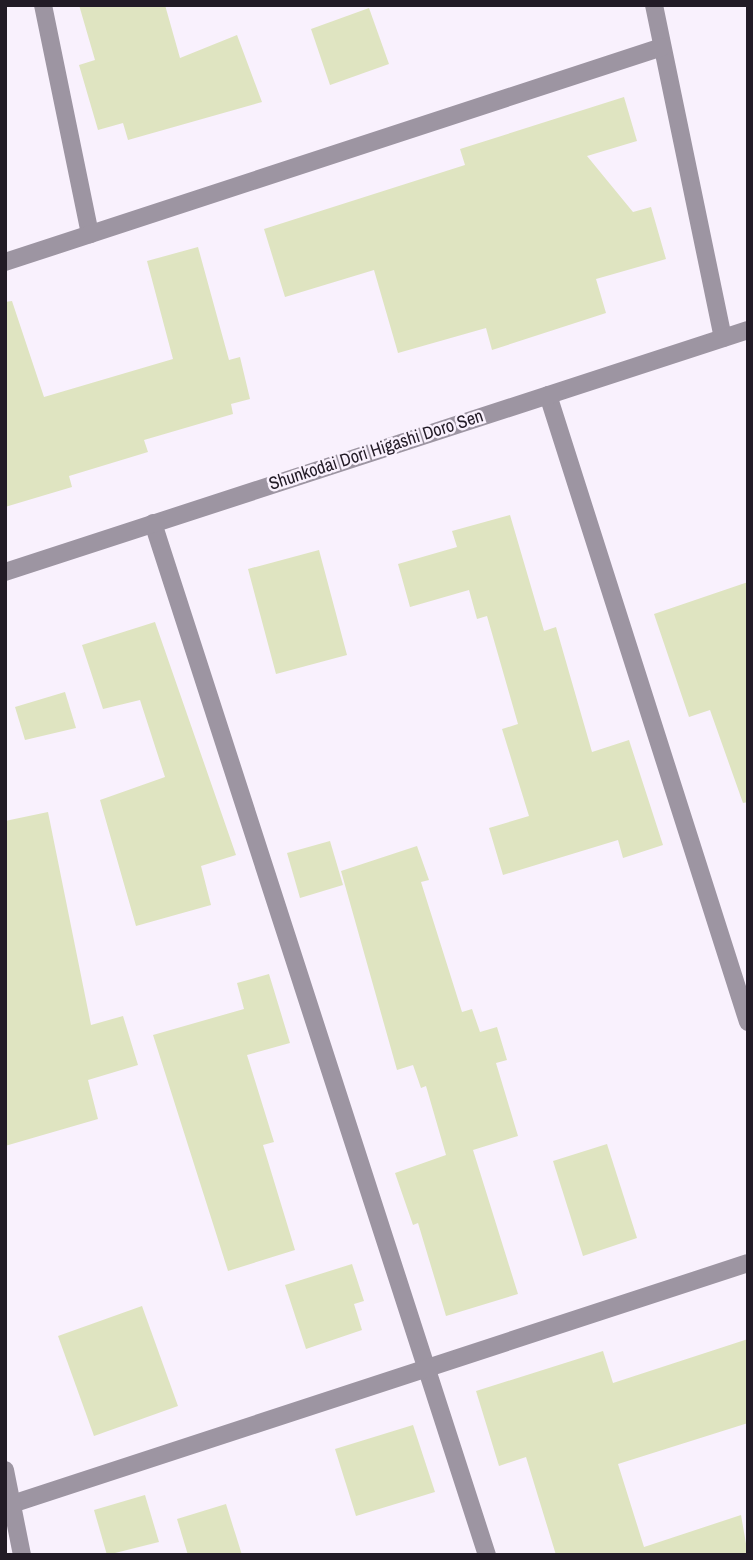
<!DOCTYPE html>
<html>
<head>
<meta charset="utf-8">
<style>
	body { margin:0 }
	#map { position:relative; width:753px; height:1560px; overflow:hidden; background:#f9f1fd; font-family:"Archivo Narrow",sans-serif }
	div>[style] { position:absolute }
	.building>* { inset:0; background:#dfe4c1 }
	.minor>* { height:18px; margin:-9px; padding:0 9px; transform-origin:9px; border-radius:9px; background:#9d95a2 }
	.tertiary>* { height:18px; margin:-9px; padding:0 9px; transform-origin:9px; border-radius:9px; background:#9d95a2 }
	span { translate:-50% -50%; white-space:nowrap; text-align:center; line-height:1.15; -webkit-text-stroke:5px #f9f1fd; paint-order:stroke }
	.street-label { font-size:18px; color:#221b26 }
	.frame { position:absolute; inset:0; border:7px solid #221b26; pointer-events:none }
</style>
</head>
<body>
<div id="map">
	<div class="building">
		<div style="clip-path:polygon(79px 5px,165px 5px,180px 58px,237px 35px,262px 102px,128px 140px,123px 123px,98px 130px,79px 65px,95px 60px)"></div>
		<div style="clip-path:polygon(369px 8px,389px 64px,330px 85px,311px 29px)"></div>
		<div style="clip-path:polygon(624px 97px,637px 141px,587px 156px,633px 212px,651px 207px,666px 259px,596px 279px,606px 313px,492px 350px,486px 328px,398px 353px,374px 270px,285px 297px,264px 229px,465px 165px,460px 149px)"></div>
		<div style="clip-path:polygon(198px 247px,229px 360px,240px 357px,250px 399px,231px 404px,233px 414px,144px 440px,148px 452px,69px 476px,72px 487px,5px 507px,5px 302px,12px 301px,44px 397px,173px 359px,147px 261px)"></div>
		<div style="clip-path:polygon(510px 515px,544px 631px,556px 627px,592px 752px,629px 740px,663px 845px,623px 858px,618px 840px,503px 875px,489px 828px,529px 816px,502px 729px,518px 724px,487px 616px,477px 619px,469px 590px,410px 607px,398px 564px,457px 547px,452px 531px)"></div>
		<div style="clip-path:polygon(319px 550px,347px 655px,276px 674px,248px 569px)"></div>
		<div style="clip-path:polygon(748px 582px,748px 802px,743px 803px,710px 710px,689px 717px,654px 614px)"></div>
		<div style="clip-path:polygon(155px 622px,236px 855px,201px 866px,211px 905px,136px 926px,100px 800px,165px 777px,140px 700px,103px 709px,82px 645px)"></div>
		<div style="clip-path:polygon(65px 692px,76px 728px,25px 740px,15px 707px)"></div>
		<div style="clip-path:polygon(48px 812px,91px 1025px,123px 1016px,138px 1065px,88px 1080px,98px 1119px,5px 1146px,5px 821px)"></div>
		<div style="clip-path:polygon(330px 841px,343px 885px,300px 898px,287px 853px)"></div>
		<div style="clip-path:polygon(417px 846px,429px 880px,421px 882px,462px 1012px,472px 1009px,480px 1032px,497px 1027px,507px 1060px,496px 1063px,518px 1136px,473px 1150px,518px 1294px,446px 1316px,418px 1223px,413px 1225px,395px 1173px,446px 1155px,426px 1086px,421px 1088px,413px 1065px,397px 1070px,341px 871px)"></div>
		<div style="clip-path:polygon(269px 974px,290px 1043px,247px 1055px,274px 1142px,263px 1145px,295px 1250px,228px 1271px,153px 1035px,244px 1009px,237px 983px)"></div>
		<div style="clip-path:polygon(607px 1144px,637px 1238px,583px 1256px,553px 1161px)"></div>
		<div style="clip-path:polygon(352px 1264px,364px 1301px,354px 1304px,362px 1330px,306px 1349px,285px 1285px)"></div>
		<div style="clip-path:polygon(142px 1306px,178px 1406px,94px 1436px,58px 1336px)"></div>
		<div style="clip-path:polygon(748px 1339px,748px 1423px,618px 1464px,644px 1547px,741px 1515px,748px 1555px,556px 1555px,526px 1457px,499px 1466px,476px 1391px,603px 1351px,613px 1383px)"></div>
		<div style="clip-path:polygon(413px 1425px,435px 1492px,356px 1516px,335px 1449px)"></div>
		<div style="clip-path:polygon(145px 1495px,159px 1542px,107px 1555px,94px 1510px)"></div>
		<div style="clip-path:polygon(226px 1504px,242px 1555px,188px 1555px,177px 1519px)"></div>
	</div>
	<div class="minor">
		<div style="left:43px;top:5px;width:234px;rotate:78.4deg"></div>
		<div style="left:654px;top:5px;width:340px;rotate:78.3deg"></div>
		<div style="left:5px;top:262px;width:691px;rotate:-18.12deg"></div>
		<div style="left:548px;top:395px;width:658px;rotate:72.31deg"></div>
		<div style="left:153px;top:523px;width:1085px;rotate:72.07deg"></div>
		<div style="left:5px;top:572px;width:781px;rotate:-18.04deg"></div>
		<div style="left:12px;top:1504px;width:774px;rotate:-18.13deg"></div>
	</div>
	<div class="tertiary">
		<div style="left:5px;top:1470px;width:87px;rotate:78.7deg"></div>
	</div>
	<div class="street-label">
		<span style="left:376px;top:450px;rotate:-18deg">Shunkodai Dori Higashi Doro Sen</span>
	</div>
	<div class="frame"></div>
</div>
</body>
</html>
